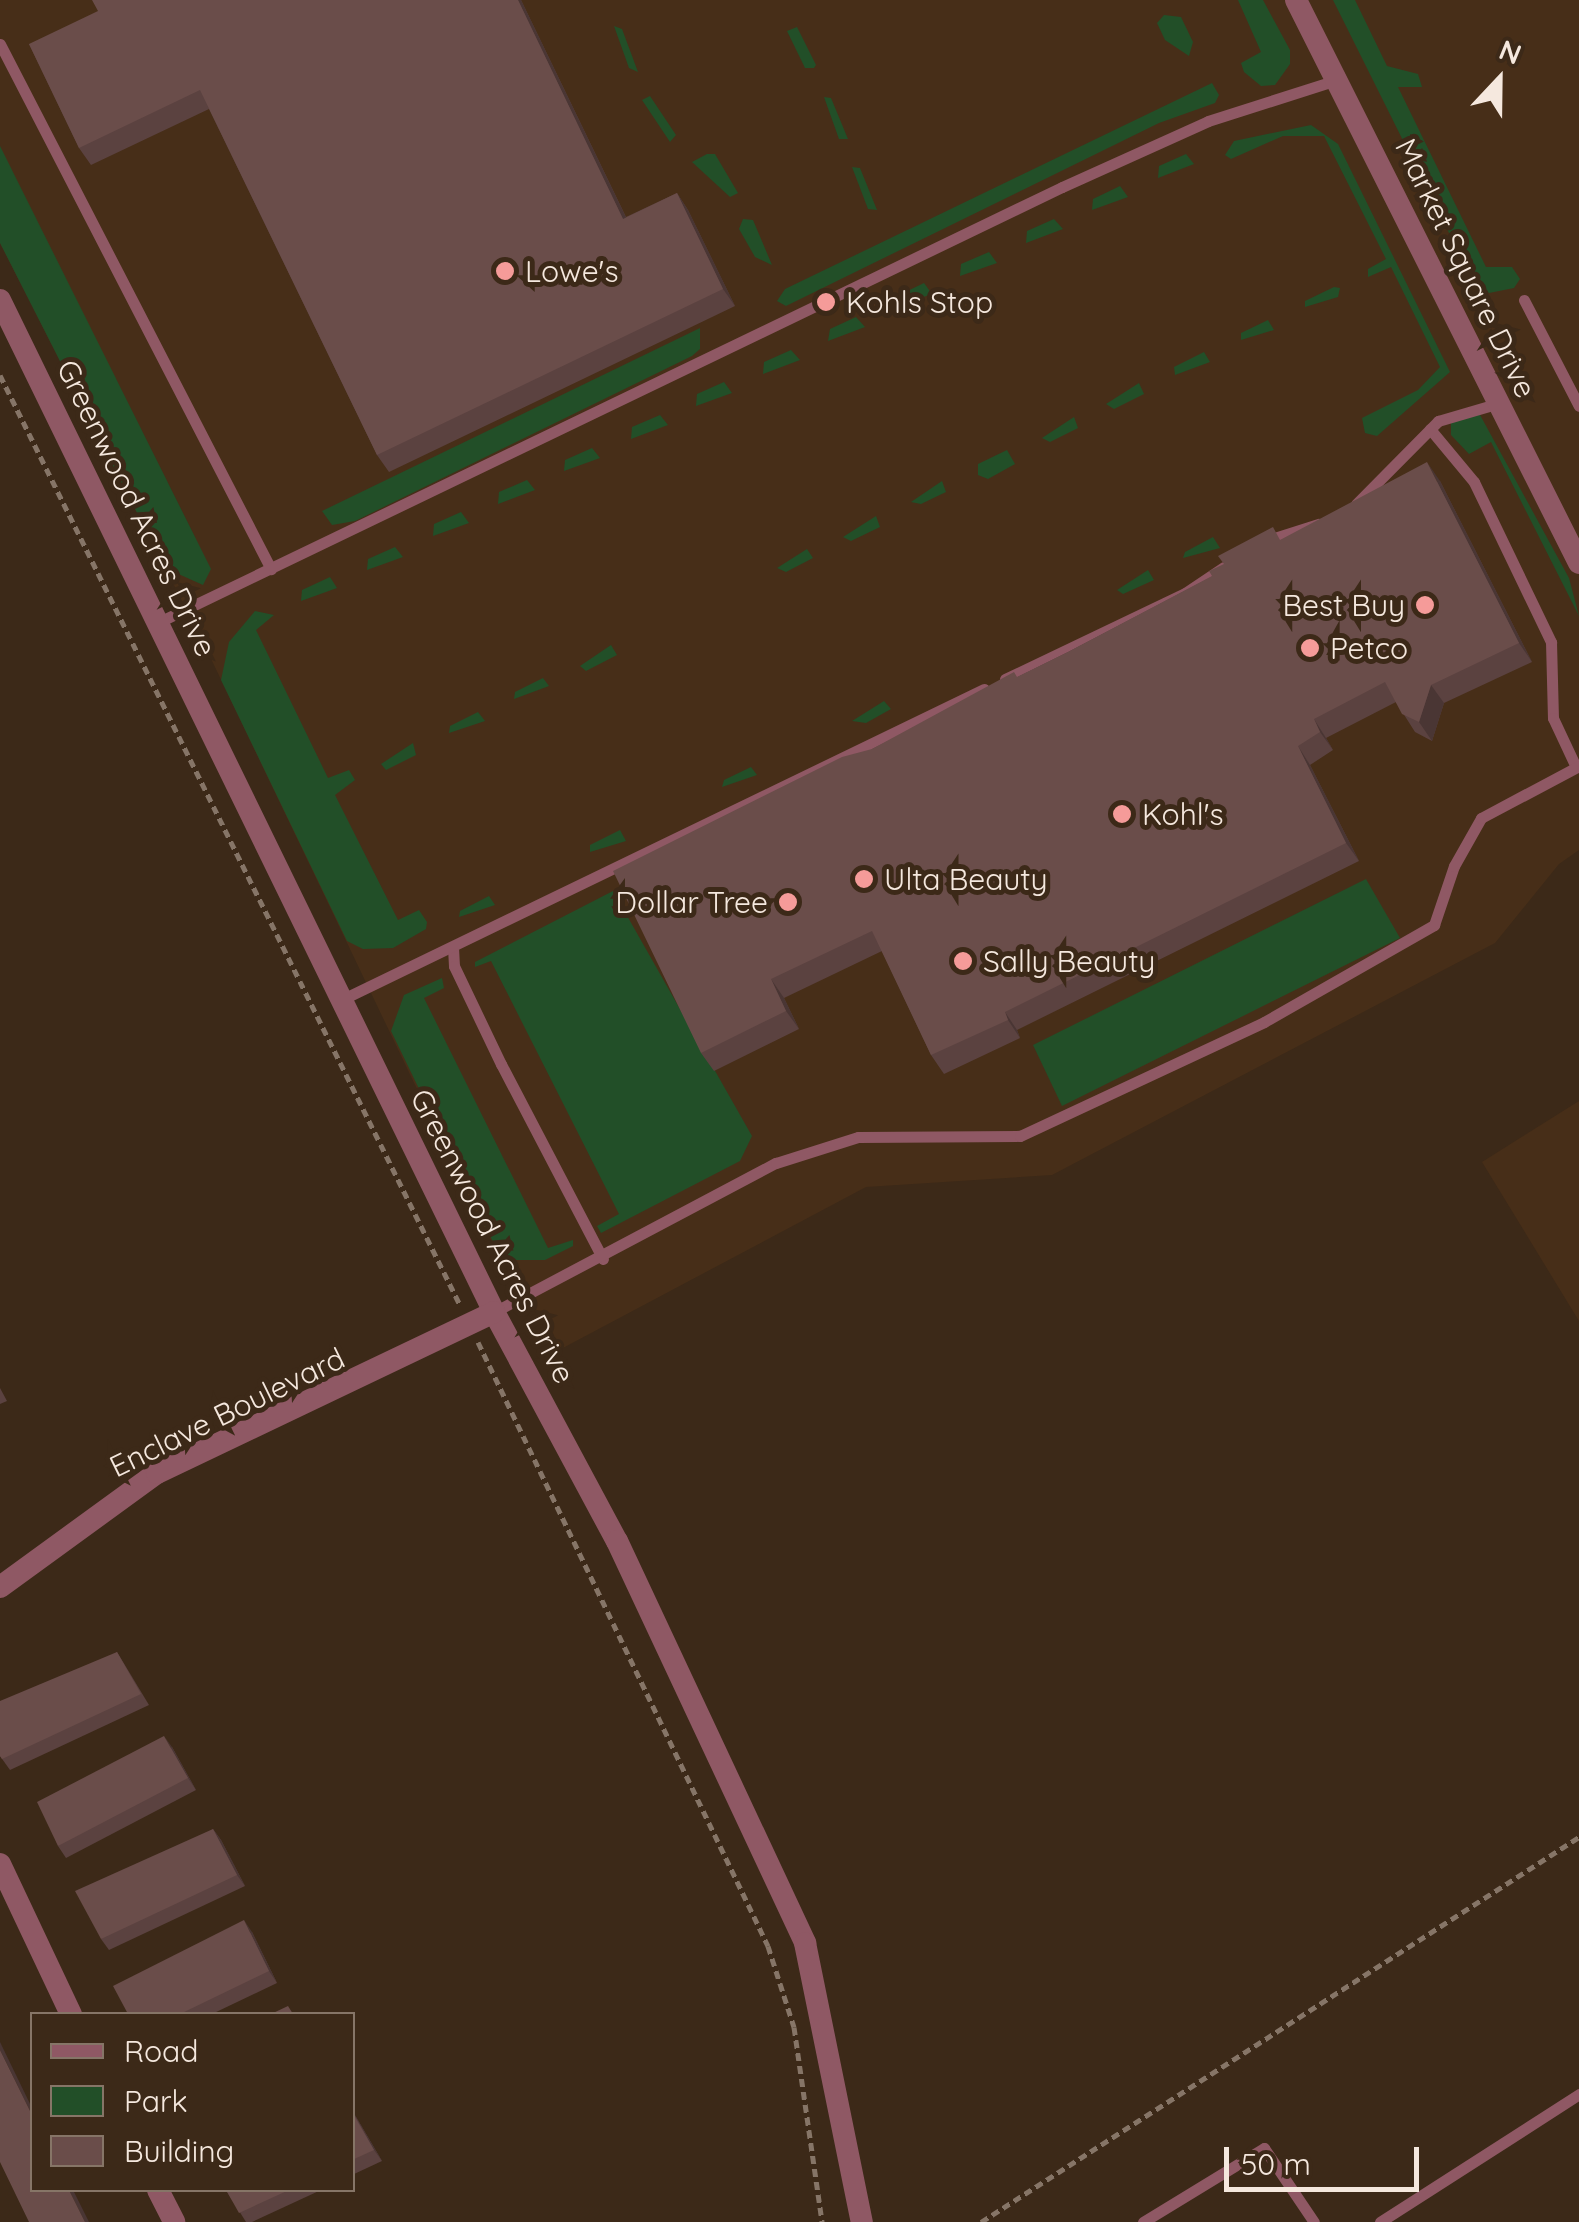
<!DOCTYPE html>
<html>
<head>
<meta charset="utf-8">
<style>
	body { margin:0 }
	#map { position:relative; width:1579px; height:2222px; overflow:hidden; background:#3c2918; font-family:Quicksand,sans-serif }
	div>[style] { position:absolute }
	.built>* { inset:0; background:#472e18 }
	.green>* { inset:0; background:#224f28 }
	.path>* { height:5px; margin-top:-2.5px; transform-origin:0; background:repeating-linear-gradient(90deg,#867567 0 8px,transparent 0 13px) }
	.service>* { height:11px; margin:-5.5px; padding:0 5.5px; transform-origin:5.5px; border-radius:5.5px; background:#8f5864 }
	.minor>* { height:22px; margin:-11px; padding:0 11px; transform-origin:11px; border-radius:11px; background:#8f5864 }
	.wall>* { inset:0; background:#5b4240 }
	.shaded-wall>* { inset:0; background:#4a3634 }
	.building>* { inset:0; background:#6a4d4a }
	.dots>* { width:28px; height:28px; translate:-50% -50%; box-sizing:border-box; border:5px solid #3c2918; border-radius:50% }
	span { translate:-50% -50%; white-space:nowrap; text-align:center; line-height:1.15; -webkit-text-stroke:10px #3c2918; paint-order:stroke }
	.street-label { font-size:30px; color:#f5e8de }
	.poi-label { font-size:30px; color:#f5e8de }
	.left { translate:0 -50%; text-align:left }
	.right { translate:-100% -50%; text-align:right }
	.legend { position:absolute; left:30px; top:2012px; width:325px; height:180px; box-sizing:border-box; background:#3c2918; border:2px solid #867567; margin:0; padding:12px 18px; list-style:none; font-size:30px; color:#f5e8de }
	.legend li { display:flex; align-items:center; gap:20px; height:50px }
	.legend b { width:50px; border:2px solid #867567 }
	.north { position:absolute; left:1449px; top:30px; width:100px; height:100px; -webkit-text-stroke:8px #3c2918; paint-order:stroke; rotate:22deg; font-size:28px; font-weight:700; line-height:40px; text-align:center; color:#f5e8de }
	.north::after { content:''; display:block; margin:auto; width:35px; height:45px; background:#f5e8de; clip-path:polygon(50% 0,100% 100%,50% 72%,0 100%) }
	.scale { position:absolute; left:1224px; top:2147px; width:195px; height:45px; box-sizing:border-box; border:5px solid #f5e8de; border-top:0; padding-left:12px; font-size:30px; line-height:35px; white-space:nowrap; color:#f5e8de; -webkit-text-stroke:8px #3c2918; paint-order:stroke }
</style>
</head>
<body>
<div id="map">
	<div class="built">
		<div style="clip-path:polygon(0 0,1579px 0,1579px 850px,1559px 864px,1495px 943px,1052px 1175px,866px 1187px,561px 1349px,485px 1231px,202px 640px,0 243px)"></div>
		<div style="clip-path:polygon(1579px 1101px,1579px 1321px,1482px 1162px)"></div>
	</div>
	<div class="green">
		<div style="clip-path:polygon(1238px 0,1263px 0,1290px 50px,1290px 64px,1275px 85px,1261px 86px,1244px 72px,1241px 63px,1261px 52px)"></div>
		<div style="clip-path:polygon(1333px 0,1355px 0,1387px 66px,1418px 74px,1422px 87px,1398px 87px,1486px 267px,1512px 267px,1520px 279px,1514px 288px,1489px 293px,1472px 279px)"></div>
		<div style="clip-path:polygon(1164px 15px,1181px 17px,1193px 42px,1189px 56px,1165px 40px,1157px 23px)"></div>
		<div style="clip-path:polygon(614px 26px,622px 29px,638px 72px,629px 68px)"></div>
		<div style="clip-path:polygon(797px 27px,816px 65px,814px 68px,805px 68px,787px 31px)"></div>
		<div style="clip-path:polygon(1212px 83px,1219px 95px,1215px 103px,1159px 123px,786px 306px,777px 301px,785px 289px)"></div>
		<div style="clip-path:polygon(650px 96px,676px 135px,670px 142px,642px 100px)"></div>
		<div style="clip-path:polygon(824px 97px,831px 98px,848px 139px,839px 139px)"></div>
		<div style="clip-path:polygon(1311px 125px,1338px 144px,1450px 372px,1377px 436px,1365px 433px,1362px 418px,1418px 390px,1440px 367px,1391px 267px,1368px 277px,1368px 269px,1386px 259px,1324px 136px,1283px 136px,1231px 159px,1225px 155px,1234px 141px)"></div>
		<div style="clip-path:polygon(0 146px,211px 569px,203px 585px,165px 568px,0 243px)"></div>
		<div style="clip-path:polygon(707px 154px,715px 154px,738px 193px,730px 197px,692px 162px)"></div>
		<div style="clip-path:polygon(1186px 154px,1194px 164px,1158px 178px,1159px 166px)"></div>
		<div style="clip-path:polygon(852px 167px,860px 168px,877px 210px,868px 209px)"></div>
		<div style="clip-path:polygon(1120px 186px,1128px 197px,1092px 210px,1093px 199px)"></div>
		<div style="clip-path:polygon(743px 219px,753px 220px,772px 265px,755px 257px,739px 229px)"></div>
		<div style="clip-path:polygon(1054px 219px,1063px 229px,1026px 243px,1027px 231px)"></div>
		<div style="clip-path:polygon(989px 252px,997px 263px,960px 276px,961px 264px)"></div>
		<div style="clip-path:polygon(924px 283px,932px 294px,895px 307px,897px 296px)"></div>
		<div style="clip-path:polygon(1334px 287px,1340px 288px,1338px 297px,1305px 307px,1305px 301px)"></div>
		<div style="clip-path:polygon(856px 317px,865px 327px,828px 341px,830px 329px)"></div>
		<div style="clip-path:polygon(1268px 320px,1274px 330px,1241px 340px,1241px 333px)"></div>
		<div style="clip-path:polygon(700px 328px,700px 349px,692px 356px,355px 521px,332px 525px,322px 511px)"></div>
		<div style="clip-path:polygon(791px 350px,800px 360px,763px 374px,764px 362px)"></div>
		<div style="clip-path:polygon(1204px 352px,1210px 362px,1175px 375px,1174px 367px)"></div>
		<div style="clip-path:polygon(724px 382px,732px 393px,696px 406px,697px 394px)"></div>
		<div style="clip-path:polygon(1139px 383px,1144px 394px,1114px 409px,1106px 404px)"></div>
		<div style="clip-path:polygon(1479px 413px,1569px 578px,1579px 616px,1491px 442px,1469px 454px,1451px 435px,1451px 423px)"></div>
		<div style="clip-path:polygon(660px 415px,668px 425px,631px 439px,632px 427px)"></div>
		<div style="clip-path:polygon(1074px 417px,1078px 428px,1050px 442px,1042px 438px)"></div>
		<div style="clip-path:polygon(592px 448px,600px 458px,564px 471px,565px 460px)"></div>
		<div style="clip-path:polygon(1007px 450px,1015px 464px,988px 479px,978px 475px,978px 464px)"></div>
		<div style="clip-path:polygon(527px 480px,535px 490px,498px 504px,499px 492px)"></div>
		<div style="clip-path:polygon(942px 481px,946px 492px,921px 504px,911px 502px)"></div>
		<div style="clip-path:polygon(461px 512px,469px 523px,433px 536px,434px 524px)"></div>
		<div style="clip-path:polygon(876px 516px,880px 527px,851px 541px,843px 537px)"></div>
		<div style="clip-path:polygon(1213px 537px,1220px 548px,1183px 558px,1185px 552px)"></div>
		<div style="clip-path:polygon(395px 547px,403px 557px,367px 570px,368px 559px)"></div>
		<div style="clip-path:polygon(807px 549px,813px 558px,786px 572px,777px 568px)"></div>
		<div style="clip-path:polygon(1148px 570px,1154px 580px,1123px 594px,1117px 590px)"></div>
		<div style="clip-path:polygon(330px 577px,337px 588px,301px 601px,302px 590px)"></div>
		<div style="clip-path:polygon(255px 611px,274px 615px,256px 630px,328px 778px,349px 770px,355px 780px,335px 795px,398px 920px,419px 910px,427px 922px,426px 929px,393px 948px,363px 949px,347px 941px,221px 680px,229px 642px)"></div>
		<div style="clip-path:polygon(611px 645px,617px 655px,586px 671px,580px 666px)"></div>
		<div style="clip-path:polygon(543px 678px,549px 686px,514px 699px,515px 692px)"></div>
		<div style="clip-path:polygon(884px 701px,891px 709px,866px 723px,852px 721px)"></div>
		<div style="clip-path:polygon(478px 712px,485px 721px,449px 733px,450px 726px)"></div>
		<div style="clip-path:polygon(413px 743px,416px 755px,386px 770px,381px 764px)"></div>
		<div style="clip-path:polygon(751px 767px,757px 775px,722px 787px,724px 780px)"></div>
		<div style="clip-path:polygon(620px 830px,626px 841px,590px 852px,590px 845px)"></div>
		<div style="clip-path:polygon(1366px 879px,1400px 938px,1062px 1106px,1033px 1045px)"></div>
		<div style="clip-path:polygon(613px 891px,752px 1136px,740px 1161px,601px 1233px,597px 1226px,619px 1214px,491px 961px,475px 967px,475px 962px)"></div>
		<div style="clip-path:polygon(489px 896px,495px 905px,459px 917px,460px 911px)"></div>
		<div style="clip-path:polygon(442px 978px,444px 988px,424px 998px,548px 1248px,573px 1240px,573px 1246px,545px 1260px,512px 1260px,495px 1246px,391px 1031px,404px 995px)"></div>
	</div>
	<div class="path">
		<div style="left:0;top:375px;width:1038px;rotate:63.68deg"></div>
		<div style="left:478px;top:1342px;width:670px;rotate:64.35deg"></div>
		<div style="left:768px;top:1946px;width:85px;rotate:72.2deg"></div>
		<div style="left:794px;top:2027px;width:197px;rotate:81.8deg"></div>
		<div style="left:981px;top:2222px;width:711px;rotate:-32.77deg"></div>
	</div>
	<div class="service">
		<div style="left:0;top:44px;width:591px;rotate:62.7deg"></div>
		<div style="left:1524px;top:300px;width:119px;rotate:62.6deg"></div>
		<div style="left:1430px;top:429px;width:69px;rotate:50.3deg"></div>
		<div style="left:1474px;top:482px;width:178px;rotate:64.3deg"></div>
		<div style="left:1551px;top:642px;width:76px;rotate:88.5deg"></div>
		<div style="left:1553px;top:718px;width:54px;rotate:64.9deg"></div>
		<div style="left:1356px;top:504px;width:117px;rotate:-45.3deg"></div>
		<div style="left:1438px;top:421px;width:64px;rotate:-16.4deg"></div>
		<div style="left:1265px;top:541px;width:56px;rotate:-17.8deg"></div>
		<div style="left:159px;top:622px;width:1002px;rotate:-25.72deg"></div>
		<div style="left:1062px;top:187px;width:160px;rotate:-24.3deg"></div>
		<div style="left:1208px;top:121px;width:139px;rotate:-17.7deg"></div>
		<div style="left:1005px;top:679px;width:199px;rotate:-25.5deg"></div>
		<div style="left:1185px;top:593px;width:47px;rotate:-33.7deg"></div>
		<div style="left:453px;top:947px;width:19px;rotate:87deg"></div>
		<div style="left:454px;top:966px;width:109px;rotate:64.4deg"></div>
		<div style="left:501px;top:1064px;width:220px;rotate:62.4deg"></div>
		<div style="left:343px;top:999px;width:712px;rotate:-25.81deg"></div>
		<div style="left:494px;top:1312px;width:319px;rotate:-27.9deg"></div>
		<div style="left:776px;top:1163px;width:86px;rotate:-17.6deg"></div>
		<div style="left:858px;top:1137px;width:162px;rotate:-0.4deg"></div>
		<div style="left:1020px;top:1136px;width:269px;rotate:-25deg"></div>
		<div style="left:1264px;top:1022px;width:196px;rotate:-29.7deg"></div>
		<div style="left:1434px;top:925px;width:62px;rotate:-71.3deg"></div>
		<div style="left:1454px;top:866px;width:55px;rotate:-60.6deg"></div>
		<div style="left:1481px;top:818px;width:111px;rotate:-28deg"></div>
		<div style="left:1143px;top:2222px;width:142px;rotate:-31.4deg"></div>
		<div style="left:1264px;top:2148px;width:89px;rotate:56deg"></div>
		<div style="left:1380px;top:2222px;width:237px;rotate:-32.7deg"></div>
	</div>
	<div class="minor">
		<div style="left:1296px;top:0;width:630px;rotate:63.31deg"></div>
		<div style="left:0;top:300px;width:1126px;rotate:63.98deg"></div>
		<div style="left:494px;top:1312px;width:260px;rotate:61.8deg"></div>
		<div style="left:617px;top:1541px;width:444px;rotate:64.9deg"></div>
		<div style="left:805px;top:1943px;width:285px;rotate:78.5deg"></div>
		<div style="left:0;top:1587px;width:194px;rotate:-36deg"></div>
		<div style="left:157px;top:1473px;width:373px;rotate:-25.5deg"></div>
		<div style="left:0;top:1864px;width:166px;rotate:64.7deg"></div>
		<div style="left:158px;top:2190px;width:36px;rotate:63deg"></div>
	</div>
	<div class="wall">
		<div style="clip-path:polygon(521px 0,626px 217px,677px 193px,688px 210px,735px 306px,389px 472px,377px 455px,209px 109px,91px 165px,79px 148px,29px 44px)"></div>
		<div style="clip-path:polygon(1440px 481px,1532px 662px,1444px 703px,1432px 741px,1415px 732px,1396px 702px,1326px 738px,1333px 750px,1310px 765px,1359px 861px,1017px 1030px,1020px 1038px,944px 1074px,931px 1055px,882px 951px,784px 998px,799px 1029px,714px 1071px,701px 1053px,872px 749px,1068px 652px,1282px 540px)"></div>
		<div style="clip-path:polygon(0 1388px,7px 1401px,0 1404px)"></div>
		<div style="clip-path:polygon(117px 1652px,149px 1705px,10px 1770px,0 1756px)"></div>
		<div style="clip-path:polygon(172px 1747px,196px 1790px,66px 1858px,58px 1846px)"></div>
		<div style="clip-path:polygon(213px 1829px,221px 1840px,245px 1886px,109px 1950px,101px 1939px)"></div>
		<div style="clip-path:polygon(252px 1932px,277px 1983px,212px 2014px,128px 2014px)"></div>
		<div style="clip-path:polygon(352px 2110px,382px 2161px,352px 2175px)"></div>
		<div style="clip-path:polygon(226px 2190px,321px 2190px,252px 2222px,246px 2222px)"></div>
	</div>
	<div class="shaded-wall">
		<div style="clip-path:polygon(518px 0,521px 0,635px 236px,623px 219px)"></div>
		<div style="clip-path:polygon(677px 193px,688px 210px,735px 306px,723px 289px)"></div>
		<div style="clip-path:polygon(1427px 462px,1440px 481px,1532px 662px,1519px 643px)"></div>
		<div style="clip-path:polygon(1431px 685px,1444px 703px,1432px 741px,1419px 722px)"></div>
		<div style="clip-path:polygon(1314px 719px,1326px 738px,1333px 750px,1320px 732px)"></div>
		<div style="clip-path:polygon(1298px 746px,1310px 765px,1359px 861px,1346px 843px)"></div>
		<div style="clip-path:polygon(771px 979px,784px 998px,799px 1029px,786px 1011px)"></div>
		<div style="clip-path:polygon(1005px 1012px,1017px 1030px,1020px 1038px,1008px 1020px)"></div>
		<div style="clip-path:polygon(164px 1736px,172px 1747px,196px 1790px,188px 1778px)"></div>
		<div style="clip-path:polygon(213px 1829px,221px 1840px,245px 1886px,237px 1875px)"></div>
		<div style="clip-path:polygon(244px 1920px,252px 1932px,277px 1983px,269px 1971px)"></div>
		<div style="clip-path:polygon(0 2042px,32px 2108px,32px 2115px,0 2050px)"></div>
		<div style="clip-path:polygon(352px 2110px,382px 2161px,374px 2150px)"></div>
		<div style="clip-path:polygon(69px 2190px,73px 2190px,89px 2222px,85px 2222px)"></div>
	</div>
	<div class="building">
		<div style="clip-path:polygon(92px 0,518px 0,623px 219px,677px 193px,723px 289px,377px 455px,200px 90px,79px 148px,29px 44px,98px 11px)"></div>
		<div style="clip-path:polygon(1427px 462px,1519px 643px,1431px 685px,1419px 722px,1402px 714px,1385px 682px,1314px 719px,1320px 732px,1298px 746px,1346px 843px,1005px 1012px,1008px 1020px,931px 1055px,872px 931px,771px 979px,786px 1011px,701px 1053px,613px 871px,842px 757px,872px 749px,1014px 672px,1017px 677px,1068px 652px,1212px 576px,1209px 571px,1224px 564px,1218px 556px,1273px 527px,1280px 540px)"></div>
		<div style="clip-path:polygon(117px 1652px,141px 1694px,2px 1759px,0 1756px,0 1701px)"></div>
		<div style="clip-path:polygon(164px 1736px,188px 1778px,58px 1846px,37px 1802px)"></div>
		<div style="clip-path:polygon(213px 1829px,237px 1875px,101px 1939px,75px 1891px)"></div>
		<div style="clip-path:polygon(244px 1920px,269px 1971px,180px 2014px,128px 2014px,113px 1986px)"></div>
		<div style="clip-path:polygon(288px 2006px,293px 2014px,271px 2014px)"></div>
		<div style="clip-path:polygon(0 2050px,32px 2115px,32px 2190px,69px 2190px,85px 2222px,29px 2222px,0 2162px)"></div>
		<div style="clip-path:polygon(352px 2112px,374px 2150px,352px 2160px)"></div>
		<div style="clip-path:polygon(226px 2190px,289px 2190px,239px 2213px)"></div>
	</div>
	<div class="dots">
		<div style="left:505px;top:271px;background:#f59b99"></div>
		<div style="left:826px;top:302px;background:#f59b99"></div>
		<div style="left:1425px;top:605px;background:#f59b99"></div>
		<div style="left:1310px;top:648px;background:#f59b99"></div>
		<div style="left:1122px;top:814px;background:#f59b99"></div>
		<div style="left:864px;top:879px;background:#f59b99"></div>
		<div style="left:788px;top:902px;background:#f59b99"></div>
		<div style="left:963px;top:961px;background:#f59b99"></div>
	</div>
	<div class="street-label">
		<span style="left:1466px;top:268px;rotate:64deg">Market Square Drive</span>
		<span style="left:137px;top:508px;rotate:64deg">Greenwood Acres Drive</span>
		<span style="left:493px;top:1236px;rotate:63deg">Greenwood Acres Drive</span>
		<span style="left:227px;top:1412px;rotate:-26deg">Enclave Boulevard</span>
	</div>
	<div class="poi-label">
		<span class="left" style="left:525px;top:271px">Lowe's</span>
		<span class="left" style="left:846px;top:302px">Kohls Stop</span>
		<span class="right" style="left:1405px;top:605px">Best Buy</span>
		<span class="left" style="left:1330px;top:648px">Petco</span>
		<span class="left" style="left:1142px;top:814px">Kohl's</span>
		<span class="left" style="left:884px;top:879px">Ulta Beauty</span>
		<span class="right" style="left:768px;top:902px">Dollar Tree</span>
		<span class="left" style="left:983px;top:961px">Sally Beauty</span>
	</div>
	<ul class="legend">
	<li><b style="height:12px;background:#8f5864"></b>Road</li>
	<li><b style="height:28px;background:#224f28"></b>Park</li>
	<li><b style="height:28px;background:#6a4d4a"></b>Building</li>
	</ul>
	<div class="north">N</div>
	<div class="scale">50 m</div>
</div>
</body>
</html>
